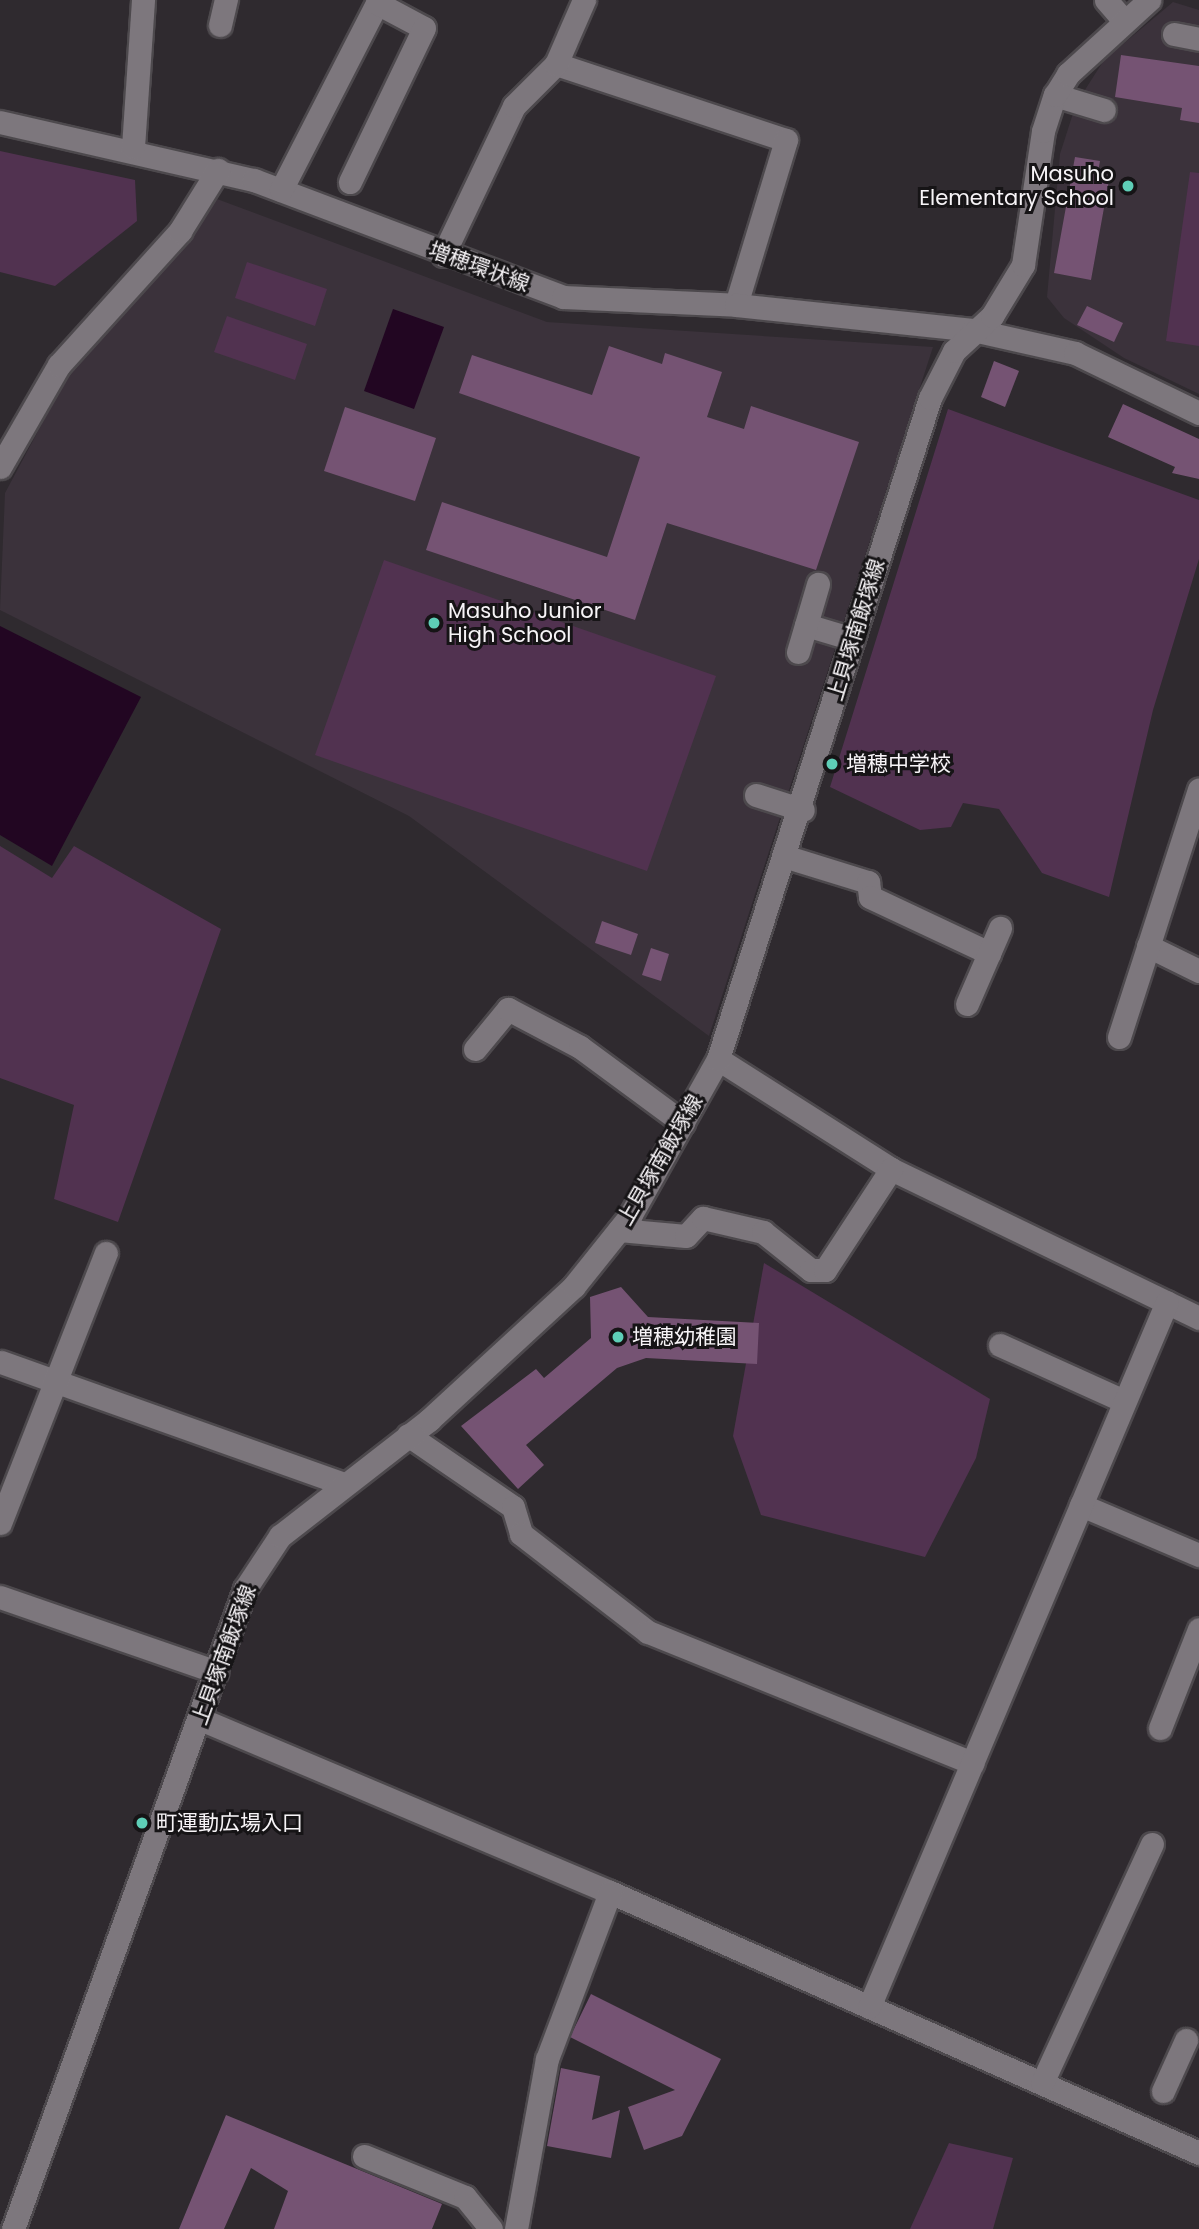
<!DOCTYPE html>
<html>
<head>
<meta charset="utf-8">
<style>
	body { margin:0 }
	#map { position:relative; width:1199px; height:2229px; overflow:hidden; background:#2f2a2f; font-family:Poppins,"Noto Sans JP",sans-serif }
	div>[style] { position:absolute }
	.built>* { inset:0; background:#3b323b }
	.green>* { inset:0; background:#513250 }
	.water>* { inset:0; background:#220622 }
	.building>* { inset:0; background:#755373 }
	.roads { filter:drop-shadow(2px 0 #4d494d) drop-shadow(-2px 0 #4d494d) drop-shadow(0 2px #4d494d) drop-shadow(0 -2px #4d494d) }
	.minor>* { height:23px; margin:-11.5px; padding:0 11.5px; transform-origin:11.5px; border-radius:11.5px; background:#7d777d }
	.dots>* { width:19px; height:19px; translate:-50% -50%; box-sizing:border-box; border:4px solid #161416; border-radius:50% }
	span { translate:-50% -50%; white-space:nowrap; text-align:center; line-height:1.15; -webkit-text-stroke:6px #161416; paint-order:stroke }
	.poi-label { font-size:21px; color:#f7f4f7 }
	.right { translate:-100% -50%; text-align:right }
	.left { translate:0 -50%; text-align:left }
	.street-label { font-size:21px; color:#f7f4f7 }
</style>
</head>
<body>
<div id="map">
	<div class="built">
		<div style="clip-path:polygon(1173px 2px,1199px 10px,1199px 394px,1124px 358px,1064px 318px,1047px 297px,1060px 154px,1076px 104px,1104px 60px)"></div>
		<div style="clip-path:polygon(217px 199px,547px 322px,933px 347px,709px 1036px,409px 816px,0 610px,5px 493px,67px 377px,181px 250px)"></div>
	</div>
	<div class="green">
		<div style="clip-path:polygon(0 151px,135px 180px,137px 221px,55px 286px,0 272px)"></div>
		<div style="clip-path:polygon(1190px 172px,1199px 173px,1199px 346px,1166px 341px)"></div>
		<div style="clip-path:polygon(247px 262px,327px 289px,315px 326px,235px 298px)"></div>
		<div style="clip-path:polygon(227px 316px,307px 344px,295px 380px,214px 352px)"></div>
		<div style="clip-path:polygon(948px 409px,1199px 500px,1199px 559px,1153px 710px,1109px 897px,1042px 873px,999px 809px,963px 803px,951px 827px,920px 830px,830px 787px)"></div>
		<div style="clip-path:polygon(384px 560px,716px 676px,647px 871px,315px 755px)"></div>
		<div style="clip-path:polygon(0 846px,52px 878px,74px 846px,221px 929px,118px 1222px,54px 1199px,74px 1105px,0 1078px)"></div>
		<div style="clip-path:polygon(764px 1263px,990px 1399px,976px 1458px,925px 1557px,761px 1515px,733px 1436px)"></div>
		<div style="clip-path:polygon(949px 2143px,1013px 2158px,993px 2229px,910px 2229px)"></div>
	</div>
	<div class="water">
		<div style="clip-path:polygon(393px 309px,444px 327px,414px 409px,364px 391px)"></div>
		<div style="clip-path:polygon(0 626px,141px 697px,52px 866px,0 835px)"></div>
	</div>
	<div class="building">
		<div style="clip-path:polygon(1121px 55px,1199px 66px,1199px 123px,1180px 120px,1182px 108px,1115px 97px)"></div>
		<div style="clip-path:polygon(1075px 157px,1100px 161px,1097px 178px,1109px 180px,1091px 280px,1054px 273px)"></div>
		<div style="clip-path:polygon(1087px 306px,1123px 323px,1114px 342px,1077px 325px)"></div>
		<div style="clip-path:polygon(609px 346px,662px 364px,665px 353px,722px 372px,707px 417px,744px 429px,751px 406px,859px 442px,816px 570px,667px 523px,635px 620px,426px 550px,442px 502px,607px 557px,640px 457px,459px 393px,472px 355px,592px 395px)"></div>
		<div style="clip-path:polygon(994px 361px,1019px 371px,1005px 407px,981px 397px)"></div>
		<div style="clip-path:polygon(1123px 404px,1199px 439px,1199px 479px,1172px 473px,1175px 467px,1108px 437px)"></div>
		<div style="clip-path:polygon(345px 407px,436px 438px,415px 501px,324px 471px)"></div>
		<div style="clip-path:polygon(602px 921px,638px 934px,631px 955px,595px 943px)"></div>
		<div style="clip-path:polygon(651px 948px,669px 954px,661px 981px,642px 975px)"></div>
		<div style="clip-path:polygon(621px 1287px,648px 1317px,759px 1323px,757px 1364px,646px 1358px,617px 1368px,526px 1445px,544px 1465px,518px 1489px,461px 1426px,536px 1369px,544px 1378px,591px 1338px,590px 1297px)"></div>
		<div style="clip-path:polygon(591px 1994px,721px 2059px,682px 2136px,644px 2150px,628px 2107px,675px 2090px,570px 2037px)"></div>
		<div style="clip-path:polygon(561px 2068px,600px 2076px,592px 2120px,620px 2110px,611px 2158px,547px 2146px)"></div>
		<div style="clip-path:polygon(226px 2115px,442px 2204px,432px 2229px,274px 2229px,288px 2191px,251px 2168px,224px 2229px,179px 2229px)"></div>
	</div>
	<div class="roads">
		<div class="minor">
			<div style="left:1106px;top:0;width:28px;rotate:49deg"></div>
			<div style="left:220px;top:25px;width:26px;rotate:-77deg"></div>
			<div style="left:1174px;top:34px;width:25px;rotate:11deg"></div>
			<div style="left:556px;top:64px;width:242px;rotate:18.3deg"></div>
			<div style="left:786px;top:140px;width:172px;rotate:106.9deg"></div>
			<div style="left:1055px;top:95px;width:51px;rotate:17deg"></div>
			<div style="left:0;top:122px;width:261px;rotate:12.9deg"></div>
			<div style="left:254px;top:180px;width:330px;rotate:20.7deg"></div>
			<div style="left:563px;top:297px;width:173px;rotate:2.6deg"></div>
			<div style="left:736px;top:305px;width:238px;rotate:6deg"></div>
			<div style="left:973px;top:330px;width:105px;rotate:12.7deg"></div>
			<div style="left:1075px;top:353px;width:138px;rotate:25.8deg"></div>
			<div style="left:133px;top:147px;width:147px;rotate:-86.1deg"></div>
			<div style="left:281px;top:190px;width:210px;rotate:-62.8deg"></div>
			<div style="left:377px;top:3px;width:53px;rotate:28deg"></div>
			<div style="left:424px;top:28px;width:171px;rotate:115.7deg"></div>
			<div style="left:443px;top:255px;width:165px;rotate:-64.5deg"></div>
			<div style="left:514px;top:106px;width:59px;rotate:-45deg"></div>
			<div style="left:556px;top:64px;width:70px;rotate:-66.4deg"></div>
			<div style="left:0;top:467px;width:118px;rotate:-60deg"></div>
			<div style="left:59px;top:365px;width:181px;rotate:-47.9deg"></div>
			<div style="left:180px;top:231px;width:72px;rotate:-58.1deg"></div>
			<div style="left:806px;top:625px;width:49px;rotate:16.6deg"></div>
			<div style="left:798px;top:652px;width:71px;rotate:-73.6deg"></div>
			<div style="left:756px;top:795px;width:49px;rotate:17.7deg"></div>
			<div style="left:787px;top:857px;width:85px;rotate:17.2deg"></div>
			<div style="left:868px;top:882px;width:15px;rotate:82deg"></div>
			<div style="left:870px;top:897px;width:132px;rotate:25.2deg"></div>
			<div style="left:1148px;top:946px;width:57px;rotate:26.1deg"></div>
			<div style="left:967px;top:1004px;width:83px;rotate:-66.5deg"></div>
			<div style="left:1119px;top:1037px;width:260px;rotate:-72.1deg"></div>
			<div style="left:475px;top:1049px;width:52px;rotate:-50.5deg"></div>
			<div style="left:508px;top:1009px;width:81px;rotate:27.8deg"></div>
			<div style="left:580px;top:1047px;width:128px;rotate:36.4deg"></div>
			<div style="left:718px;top:1059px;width:205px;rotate:32.4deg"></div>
			<div style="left:891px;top:1169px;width:342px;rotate:25.8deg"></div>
			<div style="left:619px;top:1230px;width:67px;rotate:5.1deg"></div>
			<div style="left:686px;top:1236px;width:25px;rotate:-47deg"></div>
			<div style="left:703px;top:1218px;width:62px;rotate:13.1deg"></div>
			<div style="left:763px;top:1232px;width:61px;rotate:38.4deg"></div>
			<div style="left:811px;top:1270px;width:14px"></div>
			<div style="left:825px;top:1270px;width:121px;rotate:-56.8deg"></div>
			<div style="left:1000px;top:1345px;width:136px;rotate:24.3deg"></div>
			<div style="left:1px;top:1362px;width:361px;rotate:19.6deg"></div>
			<div style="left:408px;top:1435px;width:127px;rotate:34.4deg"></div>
			<div style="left:513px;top:1507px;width:28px;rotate:73deg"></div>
			<div style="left:521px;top:1534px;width:160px;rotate:37.7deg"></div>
			<div style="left:648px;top:1632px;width:350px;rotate:22deg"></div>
			<div style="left:1081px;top:1505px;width:128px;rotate:23deg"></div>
			<div style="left:0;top:1523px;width:290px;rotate:-68.6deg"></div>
			<div style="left:0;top:1597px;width:229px;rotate:19.1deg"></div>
			<div style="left:200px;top:1719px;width:445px;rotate:22.9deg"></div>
			<div style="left:610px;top:1892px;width:644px;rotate:23.9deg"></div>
			<div style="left:1160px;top:1728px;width:106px;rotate:-68.5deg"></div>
			<div style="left:869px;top:2007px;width:765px;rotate:-67.09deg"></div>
			<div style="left:1042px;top:2083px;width:263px;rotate:-65.3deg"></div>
			<div style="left:1163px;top:2091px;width:56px;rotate:-65.7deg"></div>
			<div style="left:364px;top:2156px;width:109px;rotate:22.1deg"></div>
			<div style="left:465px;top:2197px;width:41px;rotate:50.9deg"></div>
			<div style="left:13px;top:2229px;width:681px;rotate:-70.07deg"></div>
			<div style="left:245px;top:1589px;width:64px;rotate:-56.6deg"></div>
			<div style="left:280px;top:1536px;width:189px;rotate:-37.9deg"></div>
			<div style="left:429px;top:1420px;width:197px;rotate:-42.7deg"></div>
			<div style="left:574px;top:1286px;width:90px;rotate:-51.3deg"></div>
			<div style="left:630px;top:1216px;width:180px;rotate:-60.7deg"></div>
			<div style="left:718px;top:1059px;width:694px;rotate:-72.22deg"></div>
			<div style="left:930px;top:398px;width:53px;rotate:-62.9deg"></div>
			<div style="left:954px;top:351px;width:52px;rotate:-42.6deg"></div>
			<div style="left:992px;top:316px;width:60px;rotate:-58.7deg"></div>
			<div style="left:1023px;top:265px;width:135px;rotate:-81.5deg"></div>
			<div style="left:1043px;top:131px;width:38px;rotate:-72deg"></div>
			<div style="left:1055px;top:95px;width:25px;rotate:-58deg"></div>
			<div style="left:1068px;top:74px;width:110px;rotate:-42.4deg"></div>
			<div style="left:516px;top:2229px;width:173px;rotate:-79.7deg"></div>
			<div style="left:547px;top:2059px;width:178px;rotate:-69.3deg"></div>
		</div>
	</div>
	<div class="dots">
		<div style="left:1128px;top:186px;background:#5eceb7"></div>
		<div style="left:434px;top:623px;background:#5eceb7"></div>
		<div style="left:832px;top:764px;background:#5eceb7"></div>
		<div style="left:618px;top:1337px;background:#5eceb7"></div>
		<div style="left:142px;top:1823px;background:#5eceb7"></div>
	</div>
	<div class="poi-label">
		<span class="right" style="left:1114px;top:186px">Masuho<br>Elementary School</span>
		<span class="left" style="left:448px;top:623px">Masuho Junior<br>High School</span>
		<span class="left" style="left:846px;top:764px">増穂中学校</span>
		<span class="left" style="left:632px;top:1337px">増穂幼稚園</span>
		<span class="left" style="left:156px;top:1823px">町運動広場入口</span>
	</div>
	<div class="street-label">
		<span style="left:479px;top:267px;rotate:20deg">増穂環状線</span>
		<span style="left:856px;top:630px;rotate:-73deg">上貝塚南飯塚線</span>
		<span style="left:660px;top:1160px;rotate:-60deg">上貝塚南飯塚線</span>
		<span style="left:224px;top:1655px;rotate:-70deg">上貝塚南飯塚線</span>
	</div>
</div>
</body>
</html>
